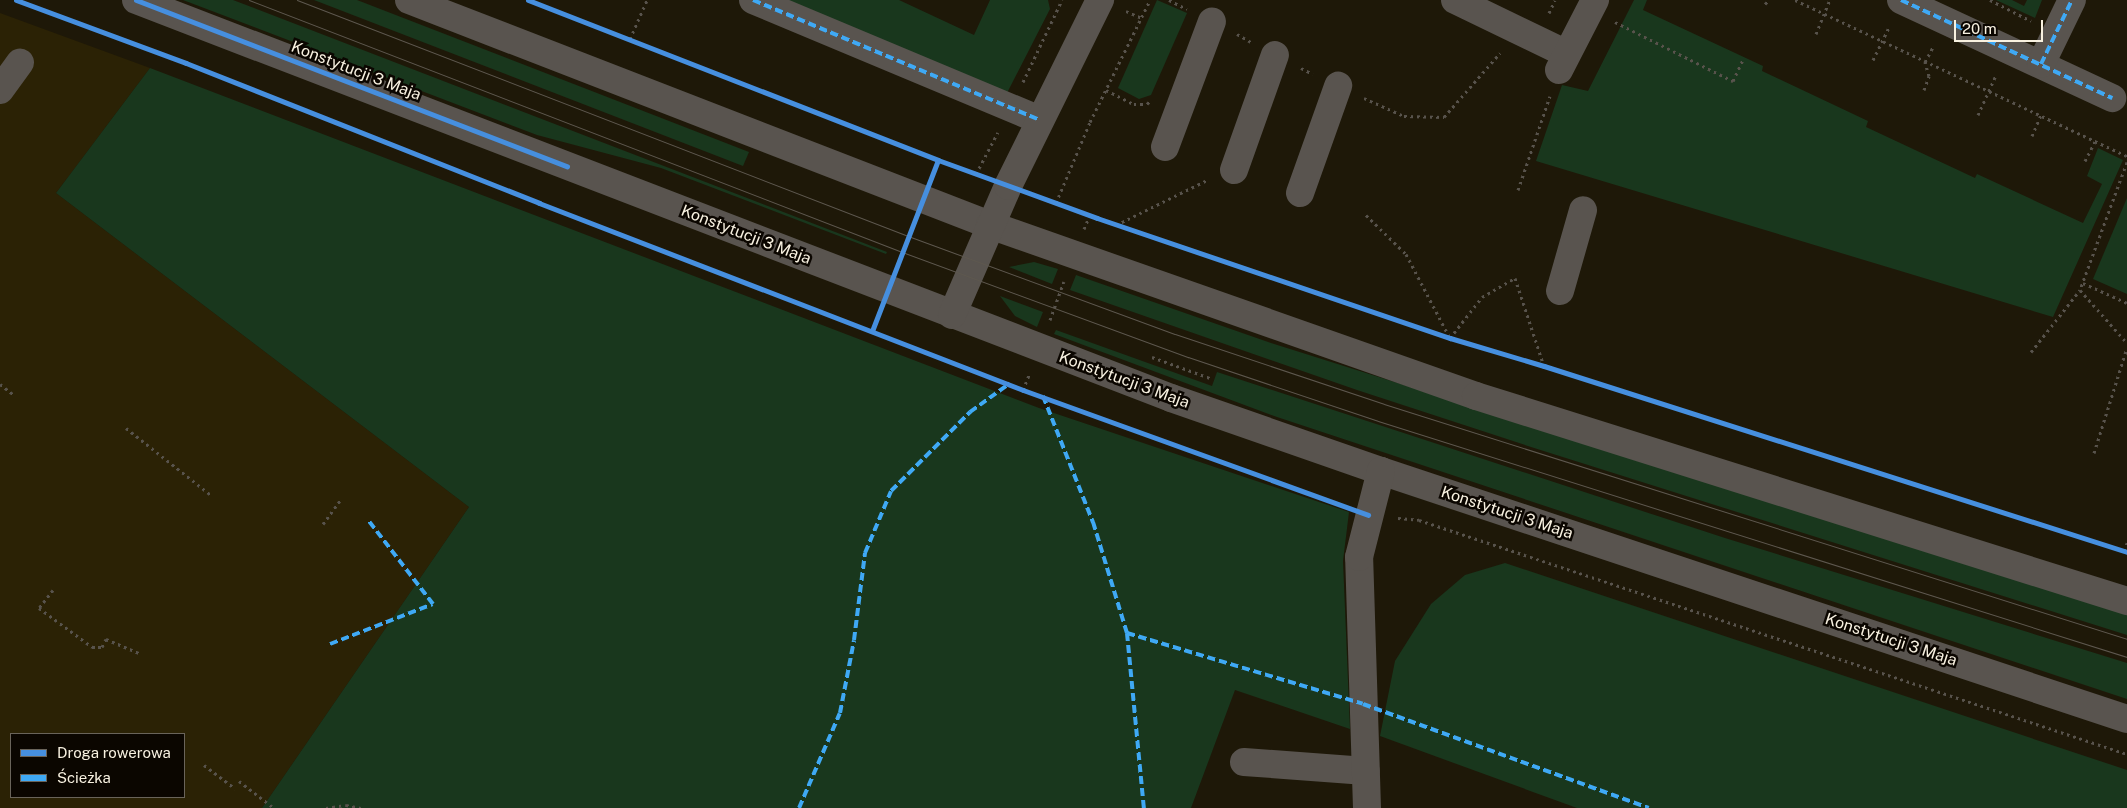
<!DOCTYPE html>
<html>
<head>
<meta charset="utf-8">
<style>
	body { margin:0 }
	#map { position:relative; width:2127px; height:808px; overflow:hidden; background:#1e1808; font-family:"Public Sans",sans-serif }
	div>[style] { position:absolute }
	.built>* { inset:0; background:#2b2205 }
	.green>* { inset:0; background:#19371d }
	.path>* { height:3px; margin-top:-1.5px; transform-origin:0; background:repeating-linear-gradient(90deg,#58534c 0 2.5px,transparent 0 6.5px) }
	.minor>* { height:28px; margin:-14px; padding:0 14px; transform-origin:14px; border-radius:14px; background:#59544f }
	.tram>* { height:1px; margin:-0.5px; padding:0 0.5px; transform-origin:0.5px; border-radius:0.5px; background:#5e584f }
	.quiet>* { height:4px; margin-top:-2px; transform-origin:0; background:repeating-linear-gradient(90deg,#3fa9f5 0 8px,transparent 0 12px) }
	.cycleway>* { height:5px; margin:-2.5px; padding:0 2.5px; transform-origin:2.5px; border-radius:2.5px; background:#468fdf }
	span { translate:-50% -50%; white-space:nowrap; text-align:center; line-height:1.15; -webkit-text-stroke:5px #0b0600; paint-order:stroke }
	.street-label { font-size:16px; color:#f8f1e0 }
	.legend { position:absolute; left:10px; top:733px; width:175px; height:65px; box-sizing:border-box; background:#0b0600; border:1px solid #6a645a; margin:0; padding:6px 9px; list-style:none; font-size:15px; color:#f8f1e0 }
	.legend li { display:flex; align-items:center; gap:10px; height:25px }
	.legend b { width:25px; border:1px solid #6a645a }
	.scale { position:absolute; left:1954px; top:20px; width:89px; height:22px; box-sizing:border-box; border:2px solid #f8f1e0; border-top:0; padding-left:6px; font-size:15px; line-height:18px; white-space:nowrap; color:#f8f1e0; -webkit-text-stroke:4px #0b0600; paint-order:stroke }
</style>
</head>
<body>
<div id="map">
	<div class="built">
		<div style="clip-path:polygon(evenodd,0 13px,150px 68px,56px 193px,469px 507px,262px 808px,0 808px,0 13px,11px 734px,184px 734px,184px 797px,11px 797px,11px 734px)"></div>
	</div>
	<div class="green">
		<div style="clip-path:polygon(183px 0,233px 0,887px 252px,886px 254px,661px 168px,537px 135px)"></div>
		<div style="clip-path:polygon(314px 0,357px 0,749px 152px,743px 166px)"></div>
		<div style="clip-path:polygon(771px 0,899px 0,974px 35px,990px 0,1048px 0,1050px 9px,1007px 93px)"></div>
		<div style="clip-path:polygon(1157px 0,1187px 13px,1151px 95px,1139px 99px,1118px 88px)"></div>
		<div style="clip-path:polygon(1634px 0,1647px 0,1643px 10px,1763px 66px,1762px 71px,1868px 121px,1866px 127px,1975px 178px,1977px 174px,2083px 223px,2102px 184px,2087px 176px,2098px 148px,2123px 160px,2053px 317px,1536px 161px,1562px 85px,1588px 91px)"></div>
		<div style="clip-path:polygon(1996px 0,2012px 0,2024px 6px,2027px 0,2042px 0,2035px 18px)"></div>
		<div style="clip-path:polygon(150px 68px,1039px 408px,1349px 512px,1343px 561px,1350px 729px,1235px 690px,1191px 808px,262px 808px,469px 507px,56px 193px)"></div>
		<div style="clip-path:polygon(2127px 198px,2127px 294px,2093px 279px)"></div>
		<div style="clip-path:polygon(1034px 262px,1058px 269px,1052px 284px,1009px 267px)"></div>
		<div style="clip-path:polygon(1076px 275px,1271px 343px,2127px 613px,2127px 635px,1531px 447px,1357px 390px,1070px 290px)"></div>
		<div style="clip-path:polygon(1000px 296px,1043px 312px,1037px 327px,1015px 316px)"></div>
		<div style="clip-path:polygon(1056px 330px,1212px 386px,1217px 372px,1725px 538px,2127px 663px,2127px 699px,1277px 417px,1054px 334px)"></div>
		<div style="clip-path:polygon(1505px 563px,2127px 770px,2127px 808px,1577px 808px,1380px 736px,1395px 661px,1431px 604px,1465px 575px)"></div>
	</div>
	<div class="path">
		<div style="left:1169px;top:0;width:20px;rotate:27deg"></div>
		<div style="left:1795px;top:0;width:367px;rotate:25.2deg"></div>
		<div style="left:1990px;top:0;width:46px;rotate:27.1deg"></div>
		<div style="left:1765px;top:4px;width:6px;rotate:-45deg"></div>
		<div style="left:1126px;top:11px;width:17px;rotate:24deg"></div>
		<div style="left:1549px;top:13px;width:14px;rotate:-65deg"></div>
		<div style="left:1615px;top:22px;width:132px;rotate:26.6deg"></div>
		<div style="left:1733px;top:81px;width:23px;rotate:-65deg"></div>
		<div style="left:1237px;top:34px;width:16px;rotate:30deg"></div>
		<div style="left:1816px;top:34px;width:37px;rotate:-68deg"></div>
		<div style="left:630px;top:39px;width:43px;rotate:-66.4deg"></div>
		<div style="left:1873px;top:60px;width:37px;rotate:-64deg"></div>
		<div style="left:1301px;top:68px;width:13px;rotate:27deg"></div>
		<div style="left:1023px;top:82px;width:91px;rotate:-64.6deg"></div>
		<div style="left:1106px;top:90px;width:31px;rotate:27deg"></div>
		<div style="left:1134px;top:104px;width:13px"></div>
		<div style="left:1147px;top:104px;width:3px;rotate:-45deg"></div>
		<div style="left:1924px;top:90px;width:15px;rotate:-70deg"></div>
		<div style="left:1929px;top:76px;width:15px;rotate:-106deg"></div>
		<div style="left:1925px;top:62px;width:17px;rotate:-62deg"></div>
		<div style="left:1364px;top:98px;width:44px;rotate:24.2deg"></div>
		<div style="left:1404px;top:116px;width:40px;rotate:1.4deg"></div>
		<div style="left:1444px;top:117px;width:85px;rotate:-48.8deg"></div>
		<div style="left:1978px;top:115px;width:44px;rotate:-65.8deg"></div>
		<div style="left:2032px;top:136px;width:23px;rotate:-67deg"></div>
		<div style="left:2085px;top:161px;width:22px;rotate:-63deg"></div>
		<div style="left:2127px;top:162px;width:136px;rotate:110.2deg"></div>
		<div style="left:2080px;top:290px;width:71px;rotate:48.4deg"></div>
		<div style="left:976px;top:174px;width:47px;rotate:-62.4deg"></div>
		<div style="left:1518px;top:190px;width:99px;rotate:-71.2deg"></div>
		<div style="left:1034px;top:195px;width:67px;rotate:20.1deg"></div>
		<div style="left:1056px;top:203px;width:88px;rotate:-67.2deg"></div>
		<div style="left:1090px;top:122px;width:136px;rotate:-63.8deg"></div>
		<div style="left:1366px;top:215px;width:56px;rotate:44.3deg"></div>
		<div style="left:1406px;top:254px;width:95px;rotate:62.4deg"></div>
		<div style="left:1450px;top:338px;width:52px;rotate:-52deg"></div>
		<div style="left:1482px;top:297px;width:38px;rotate:-30deg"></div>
		<div style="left:1515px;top:278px;width:93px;rotate:71.8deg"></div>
		<div style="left:1116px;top:225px;width:102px;rotate:-26.3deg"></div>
		<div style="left:1084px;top:229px;width:15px;rotate:-67deg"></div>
		<div style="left:2083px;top:283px;width:48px;rotate:24.4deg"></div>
		<div style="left:1050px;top:320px;width:41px;rotate:-70.3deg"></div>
		<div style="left:2031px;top:352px;width:79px;rotate:-51.7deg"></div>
		<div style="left:1152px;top:357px;width:62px;rotate:19.9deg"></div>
		<div style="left:0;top:384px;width:18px;rotate:38deg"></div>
		<div style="left:1023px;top:390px;width:16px;rotate:-68deg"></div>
		<div style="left:126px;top:428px;width:110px;rotate:38.3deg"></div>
		<div style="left:2094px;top:453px;width:110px;rotate:-72.6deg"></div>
		<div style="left:1398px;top:518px;width:21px;rotate:5deg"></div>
		<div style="left:1419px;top:520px;width:746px;rotate:18.29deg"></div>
		<div style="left:323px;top:524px;width:31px;rotate:-54deg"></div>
		<div style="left:2124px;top:551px;width:9px;rotate:-69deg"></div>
		<div style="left:53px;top:590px;width:23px;rotate:128deg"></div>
		<div style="left:39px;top:608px;width:66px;rotate:36.3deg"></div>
		<div style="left:92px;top:647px;width:10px"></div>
		<div style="left:102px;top:647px;width:9px;rotate:-63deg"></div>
		<div style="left:106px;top:639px;width:38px;rotate:23deg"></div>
		<div style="left:204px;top:765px;width:39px;rotate:37deg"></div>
		<div style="left:239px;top:781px;width:44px;rotate:37.6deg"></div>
		<div style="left:326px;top:808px;width:20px;rotate:-9deg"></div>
		<div style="left:346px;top:805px;width:15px;rotate:11deg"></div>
	</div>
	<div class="minor">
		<div style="left:136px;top:0;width:1109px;rotate:21.03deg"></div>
		<div style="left:1171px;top:398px;width:222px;rotate:19.2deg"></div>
		<div style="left:1381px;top:471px;width:786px;rotate:18.39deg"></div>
		<div style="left:409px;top:0;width:623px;rotate:21.17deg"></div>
		<div style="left:990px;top:225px;width:515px;rotate:19.38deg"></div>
		<div style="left:1476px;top:396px;width:683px;rotate:17.48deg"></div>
		<div style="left:753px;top:0;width:311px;rotate:22.7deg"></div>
		<div style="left:1455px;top:0;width:124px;rotate:25.7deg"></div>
		<div style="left:1901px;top:0;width:233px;rotate:24.9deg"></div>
		<div style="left:2041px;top:64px;width:71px;rotate:-64.2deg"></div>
		<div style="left:1559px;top:70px;width:79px;rotate:-62.8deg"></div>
		<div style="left:0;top:90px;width:34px;rotate:-54deg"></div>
		<div style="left:1165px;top:147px;width:134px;rotate:-69.5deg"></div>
		<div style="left:1234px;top:170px;width:122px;rotate:-70.4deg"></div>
		<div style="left:1300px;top:193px;width:114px;rotate:-70.4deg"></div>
		<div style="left:1560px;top:291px;width:84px;rotate:-74.1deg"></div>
		<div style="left:952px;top:315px;width:141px;rotate:-66.5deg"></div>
		<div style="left:1008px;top:186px;width:208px;rotate:-63.7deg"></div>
		<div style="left:1244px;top:762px;width:122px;rotate:4.2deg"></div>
		<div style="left:1367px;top:808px;width:251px;rotate:-91.8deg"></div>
		<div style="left:1359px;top:557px;width:89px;rotate:-75.7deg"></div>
	</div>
	<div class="tram">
		<div style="left:249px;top:0;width:700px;rotate:21.1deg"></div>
		<div style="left:902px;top:252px;width:305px;rotate:20.2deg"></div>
		<div style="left:1188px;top:357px;width:200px;rotate:18.6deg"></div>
		<div style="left:1378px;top:421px;width:785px;rotate:17.49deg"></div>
		<div style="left:297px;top:0;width:655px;rotate:21.12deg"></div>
		<div style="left:908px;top:236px;width:284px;rotate:20.2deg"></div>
		<div style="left:1175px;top:334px;width:220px;rotate:18.5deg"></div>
		<div style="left:1384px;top:404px;width:779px;rotate:17.55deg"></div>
	</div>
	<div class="quiet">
		<div style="left:753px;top:0;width:311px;rotate:22.7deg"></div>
		<div style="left:1901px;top:0;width:233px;rotate:24.9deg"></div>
		<div style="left:2041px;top:64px;width:71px;rotate:-64.2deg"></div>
		<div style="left:1043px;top:396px;width:136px;rotate:68.4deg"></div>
		<div style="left:1093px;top:522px;width:116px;rotate:73deg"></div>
		<div style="left:1127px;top:633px;width:176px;rotate:84.5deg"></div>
		<div style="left:1127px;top:633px;width:246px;rotate:16.7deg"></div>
		<div style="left:1363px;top:704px;width:304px;rotate:20deg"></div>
		<div style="left:330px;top:644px;width:110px;rotate:-21.2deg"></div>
		<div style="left:433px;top:604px;width:106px;rotate:-127.7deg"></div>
		<div style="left:799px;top:808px;width:103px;rotate:-66.7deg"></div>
		<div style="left:840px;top:713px;width:74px;rotate:-79.1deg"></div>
		<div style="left:854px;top:640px;width:88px;rotate:-82.8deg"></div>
		<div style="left:865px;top:553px;width:67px;rotate:-67.2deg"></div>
		<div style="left:891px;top:491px;width:112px;rotate:-45deg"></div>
		<div style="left:970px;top:412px;width:49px;rotate:-35.9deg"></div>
	</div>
	<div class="cycleway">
		<div style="left:16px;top:0;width:181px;rotate:20.3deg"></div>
		<div style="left:186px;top:63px;width:380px;rotate:21.6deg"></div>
		<div style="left:539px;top:203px;width:519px;rotate:21.12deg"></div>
		<div style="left:1023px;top:390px;width:367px;rotate:19.9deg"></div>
		<div style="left:136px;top:0;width:462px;rotate:21.1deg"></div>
		<div style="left:528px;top:0;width:440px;rotate:21.3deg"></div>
		<div style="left:938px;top:160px;width:169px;rotate:20deg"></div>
		<div style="left:1097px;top:218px;width:373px;rotate:18.8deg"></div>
		<div style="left:1450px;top:338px;width:98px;rotate:16.6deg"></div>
		<div style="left:1544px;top:366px;width:612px;rotate:17.69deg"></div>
		<div style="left:872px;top:331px;width:183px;rotate:-68.9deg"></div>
	</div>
	<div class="street-label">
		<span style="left:356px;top:71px;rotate:21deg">Konstytucji 3 Maja</span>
		<span style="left:746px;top:235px;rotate:21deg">Konstytucji 3 Maja</span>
		<span style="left:1124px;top:380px;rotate:20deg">Konstytucji 3 Maja</span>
		<span style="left:1507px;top:513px;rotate:18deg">Konstytucji 3 Maja</span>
		<span style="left:1891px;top:640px;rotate:18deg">Konstytucji 3 Maja</span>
	</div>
	<ul class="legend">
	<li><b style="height:6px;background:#468fdf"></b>Droga rowerowa</li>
	<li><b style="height:6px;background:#3fa9f5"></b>Ścieżka</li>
	</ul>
	<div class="scale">20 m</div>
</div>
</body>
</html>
